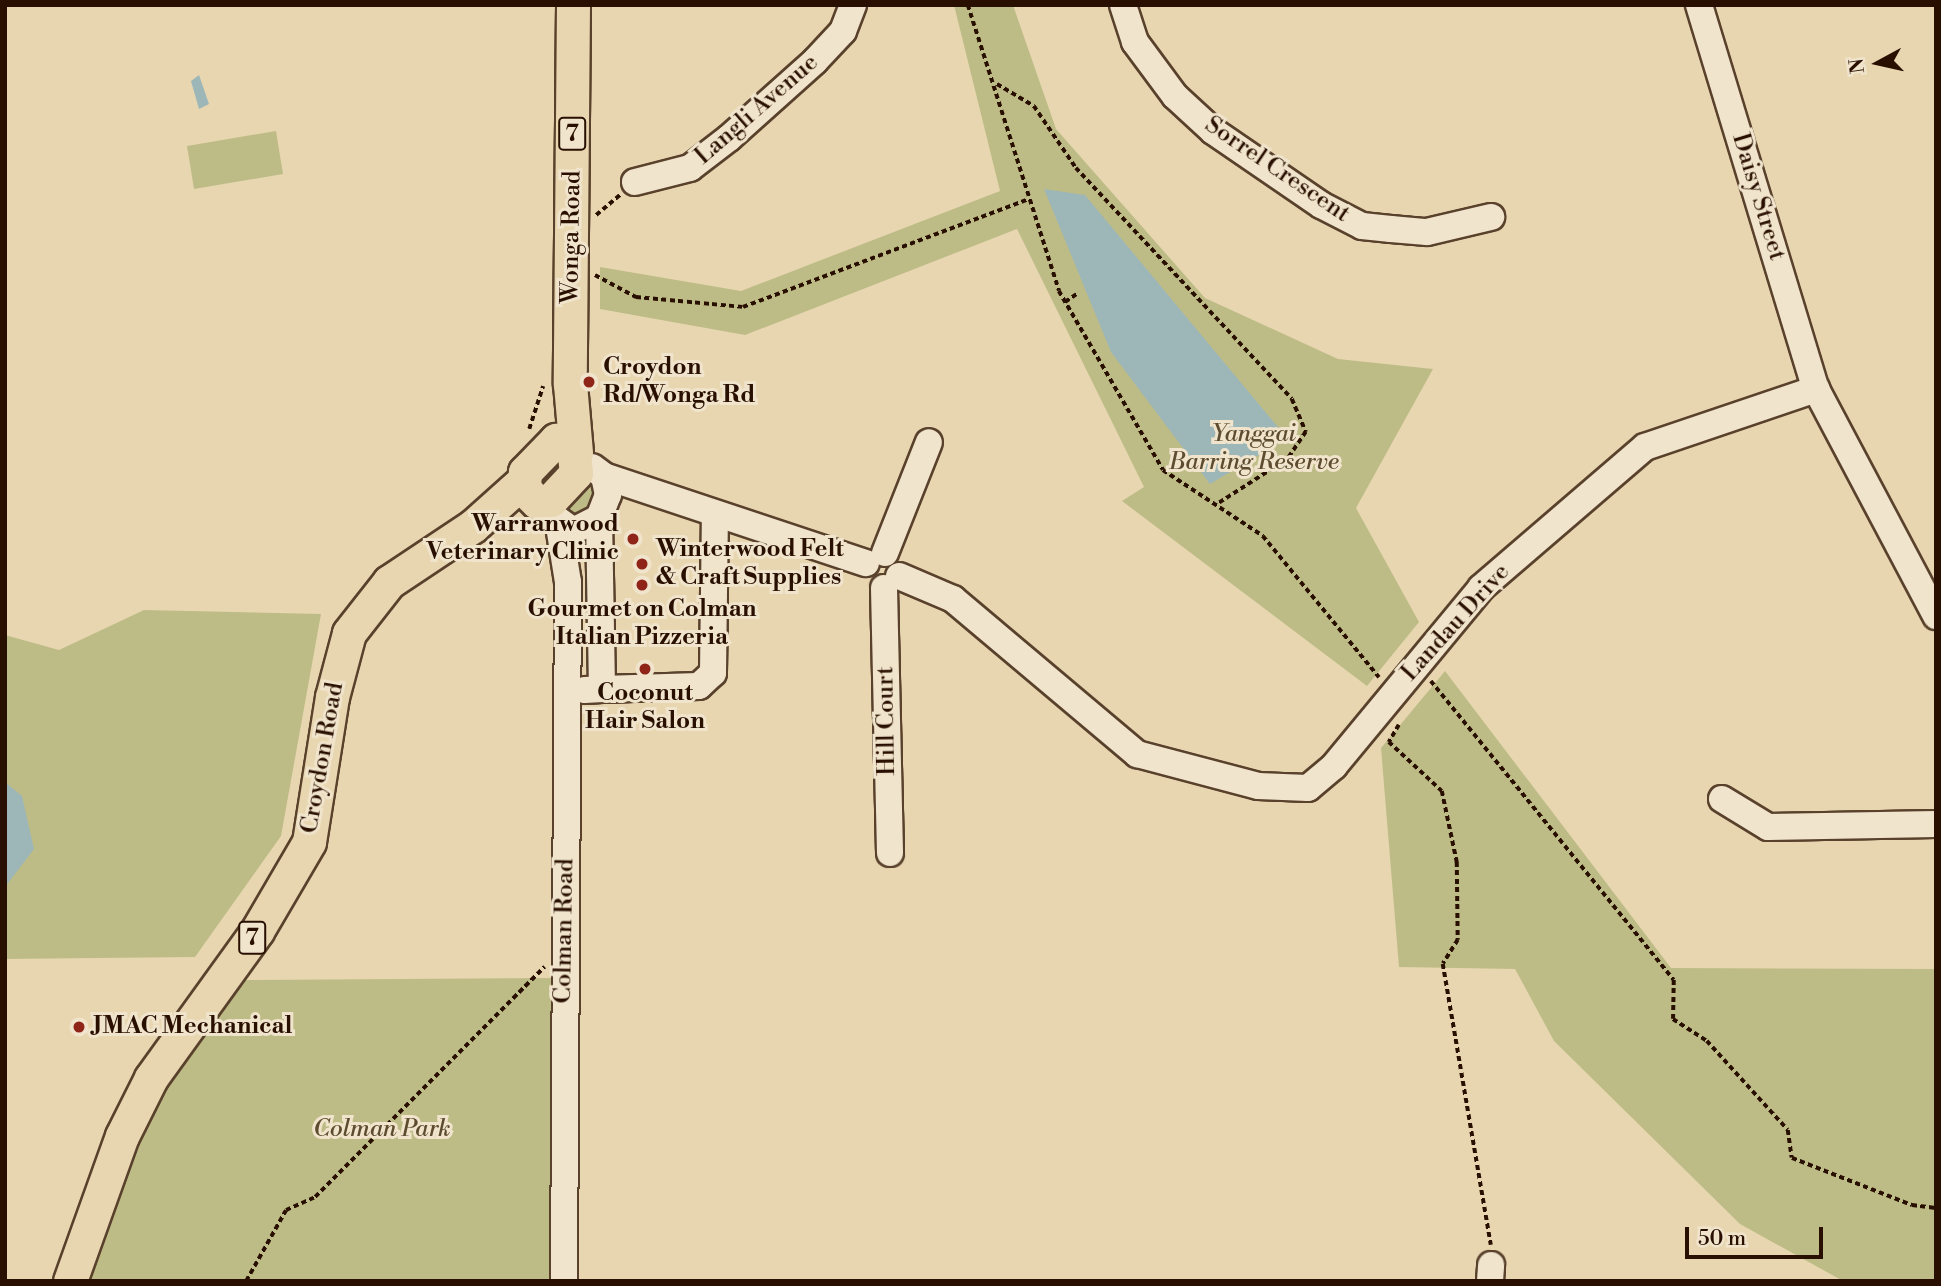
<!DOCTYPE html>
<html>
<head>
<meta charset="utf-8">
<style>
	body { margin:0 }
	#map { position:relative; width:1941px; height:1286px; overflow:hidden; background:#e8d6b1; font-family:"Libre Bodoni",serif }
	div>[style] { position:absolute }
	.green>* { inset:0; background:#bebc86 }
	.water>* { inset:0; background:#9db6b8 }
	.path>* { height:3.5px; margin-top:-1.75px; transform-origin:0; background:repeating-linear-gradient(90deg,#290f00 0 5px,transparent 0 8.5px) }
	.roads { filter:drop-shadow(2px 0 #59412c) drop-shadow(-2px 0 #59412c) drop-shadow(0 2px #59412c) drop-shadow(0 -2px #59412c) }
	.minor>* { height:26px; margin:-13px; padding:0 13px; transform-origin:13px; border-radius:13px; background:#f0e4cc }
	.major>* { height:33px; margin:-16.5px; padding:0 16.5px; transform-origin:16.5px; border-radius:16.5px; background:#e8d6b1 }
	.dots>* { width:19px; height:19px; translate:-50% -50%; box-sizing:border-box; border:4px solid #f0e4cc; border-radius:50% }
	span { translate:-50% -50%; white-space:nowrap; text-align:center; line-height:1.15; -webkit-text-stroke:6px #f0e4cc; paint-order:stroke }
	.shield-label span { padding:2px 5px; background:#f0e4cc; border:2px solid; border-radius:5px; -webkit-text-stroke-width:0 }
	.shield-label { font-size:23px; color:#290f00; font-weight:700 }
	.street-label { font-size:24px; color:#290f00 }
	.poi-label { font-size:24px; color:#290f00; font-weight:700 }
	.left { translate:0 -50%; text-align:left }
	.right { translate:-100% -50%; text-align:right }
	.park-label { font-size:24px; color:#5d4c2f; font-style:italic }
	.frame { position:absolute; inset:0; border:7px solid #290f00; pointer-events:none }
	.north { position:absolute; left:1843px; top:28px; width:70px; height:70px; -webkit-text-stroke:5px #f0e4cc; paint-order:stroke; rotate:262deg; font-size:19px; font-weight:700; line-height:28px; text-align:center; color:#290f00 }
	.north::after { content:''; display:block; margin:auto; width:24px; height:32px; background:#290f00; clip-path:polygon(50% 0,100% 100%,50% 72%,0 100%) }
	.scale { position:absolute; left:1685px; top:1227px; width:138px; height:32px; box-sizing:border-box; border:4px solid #290f00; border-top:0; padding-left:9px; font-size:21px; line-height:24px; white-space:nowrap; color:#290f00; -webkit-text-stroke:5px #f0e4cc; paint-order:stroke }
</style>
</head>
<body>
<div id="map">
	<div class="green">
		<div style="clip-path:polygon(954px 5px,1013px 5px,1056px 129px,1205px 298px,1338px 359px,1433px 369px,1356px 508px,1419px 622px,1367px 686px,1122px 501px,1144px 487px,1017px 229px,745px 335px,600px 309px,600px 267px,741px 291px,1000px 191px)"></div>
		<div style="clip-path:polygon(276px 131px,283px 174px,194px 189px,187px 146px)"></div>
		<div style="clip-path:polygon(589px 474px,603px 505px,577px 519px,560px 508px)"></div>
		<div style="clip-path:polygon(144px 610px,321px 614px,281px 836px,195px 957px,5px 959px,5px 635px,59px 650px)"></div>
		<div style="clip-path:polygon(1445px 671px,1671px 968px,1936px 969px,1936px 1281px,1843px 1281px,1740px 1224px,1554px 1041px,1515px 969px,1399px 967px,1381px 748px)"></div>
		<div style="clip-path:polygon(564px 978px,564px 1281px,87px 1281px,151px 1078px,238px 980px)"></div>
	</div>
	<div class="water">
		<div style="clip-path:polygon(199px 75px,209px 104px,199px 109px,191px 81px)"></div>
		<div style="clip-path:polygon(1044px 189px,1085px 195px,1287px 438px,1210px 484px,1111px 352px)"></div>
		<div style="clip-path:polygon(5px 782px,22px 796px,34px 849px,5px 887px)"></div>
	</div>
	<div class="path">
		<div style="left:968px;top:5px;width:300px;rotate:72.3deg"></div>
		<div style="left:1059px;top:291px;width:207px;rotate:59.8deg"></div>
		<div style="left:1163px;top:470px;width:120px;rotate:33.4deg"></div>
		<div style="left:1263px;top:536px;width:183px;rotate:50.6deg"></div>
		<div style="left:997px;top:84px;width:43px;rotate:30.7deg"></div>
		<div style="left:1034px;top:106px;width:75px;rotate:55.9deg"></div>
		<div style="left:1076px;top:168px;width:316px;rotate:46.9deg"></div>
		<div style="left:1292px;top:399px;width:36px;rotate:67deg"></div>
		<div style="left:1306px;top:432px;width:32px;rotate:124deg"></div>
		<div style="left:1288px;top:459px;width:85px;rotate:147.4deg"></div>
		<div style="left:596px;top:215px;width:31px;rotate:-40deg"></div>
		<div style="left:595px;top:275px;width:47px;rotate:28.2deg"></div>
		<div style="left:636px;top:297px;width:107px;rotate:5.3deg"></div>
		<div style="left:743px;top:307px;width:303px;rotate:-20.7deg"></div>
		<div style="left:1065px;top:302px;width:16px;rotate:-35deg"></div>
		<div style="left:529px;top:429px;width:45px;rotate:-72deg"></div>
		<div style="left:1431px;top:681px;width:385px;rotate:50.9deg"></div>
		<div style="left:1674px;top:980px;width:39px;rotate:91deg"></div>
		<div style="left:1673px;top:1019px;width:40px;rotate:32.9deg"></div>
		<div style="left:1707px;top:1041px;width:120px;rotate:47.7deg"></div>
		<div style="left:1788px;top:1130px;width:28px;rotate:82deg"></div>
		<div style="left:1792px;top:1158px;width:129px;rotate:21.4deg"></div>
		<div style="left:1912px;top:1205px;width:24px;rotate:7deg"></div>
		<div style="left:1399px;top:725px;width:20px;rotate:120deg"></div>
		<div style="left:1389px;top:742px;width:72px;rotate:42.8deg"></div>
		<div style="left:1442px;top:791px;width:73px;rotate:78.1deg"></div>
		<div style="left:1457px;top:862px;width:78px;rotate:89.3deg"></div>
		<div style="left:1458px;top:940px;width:28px;rotate:122deg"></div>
		<div style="left:1443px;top:964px;width:285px;rotate:80.3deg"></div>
		<div style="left:246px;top:1281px;width:81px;rotate:-60.6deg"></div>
		<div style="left:286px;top:1210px;width:32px;rotate:-24deg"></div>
		<div style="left:315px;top:1197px;width:325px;rotate:-45.1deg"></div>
	</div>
	<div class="roads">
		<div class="minor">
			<div style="left:1123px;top:5px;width:39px;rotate:72deg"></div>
			<div style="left:1135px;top:42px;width:67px;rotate:53.5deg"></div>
			<div style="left:1175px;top:96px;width:52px;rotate:42.6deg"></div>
			<div style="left:1213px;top:131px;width:131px;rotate:34.4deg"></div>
			<div style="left:1321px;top:205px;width:46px;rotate:27.1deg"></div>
			<div style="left:1362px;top:226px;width:29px;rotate:6deg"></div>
			<div style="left:1391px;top:229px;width:36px;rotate:5deg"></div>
			<div style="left:1427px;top:232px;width:66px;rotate:-13.2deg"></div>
			<div style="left:1699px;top:5px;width:401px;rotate:73.1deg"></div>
			<div style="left:635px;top:182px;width:57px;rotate:-14.3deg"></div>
			<div style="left:690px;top:168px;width:49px;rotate:-37.6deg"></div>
			<div style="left:729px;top:138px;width:115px;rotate:-41.8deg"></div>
			<div style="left:815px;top:61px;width:41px;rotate:-47deg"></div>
			<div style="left:843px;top:31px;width:28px;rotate:-69deg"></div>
			<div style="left:604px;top:476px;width:276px;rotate:18.4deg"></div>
			<div style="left:550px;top:514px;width:29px;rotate:36deg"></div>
			<div style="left:573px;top:531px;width:29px;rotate:-27deg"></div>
			<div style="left:599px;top:518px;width:25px;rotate:-69deg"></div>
			<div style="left:608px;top:495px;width:19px;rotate:-102deg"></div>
			<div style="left:604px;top:476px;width:15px;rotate:-143deg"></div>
			<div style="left:559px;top:526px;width:57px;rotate:80.9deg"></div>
			<div style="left:568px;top:582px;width:699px;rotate:90.33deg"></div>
			<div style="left:885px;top:553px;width:119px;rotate:-68.4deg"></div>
			<div style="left:899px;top:576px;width:59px;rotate:23.1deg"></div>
			<div style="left:953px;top:599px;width:241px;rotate:40.1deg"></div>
			<div style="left:1137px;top:754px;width:125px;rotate:14.8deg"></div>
			<div style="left:1258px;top:786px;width:50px;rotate:2.3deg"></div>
			<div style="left:1308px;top:788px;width:34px;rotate:-40deg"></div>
			<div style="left:1334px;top:766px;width:231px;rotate:-50.4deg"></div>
			<div style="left:1481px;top:588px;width:216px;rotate:-40.7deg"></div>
			<div style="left:1645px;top:447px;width:181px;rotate:-18.7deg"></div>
			<div style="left:1816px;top:389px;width:257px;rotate:62.1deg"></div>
			<div style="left:884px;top:588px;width:265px;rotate:88.7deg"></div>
			<div style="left:602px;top:689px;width:97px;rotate:-1.8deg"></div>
			<div style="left:699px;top:686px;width:19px;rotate:-43deg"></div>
			<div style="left:713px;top:673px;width:156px;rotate:-89.3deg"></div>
			<div style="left:585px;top:690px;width:17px;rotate:-3deg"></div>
			<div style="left:602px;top:689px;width:171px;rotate:-91deg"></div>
			<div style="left:1722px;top:799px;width:54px;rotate:31.3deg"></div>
			<div style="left:1768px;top:827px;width:168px;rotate:-1deg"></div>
			<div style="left:1490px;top:1281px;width:16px;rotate:-86deg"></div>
		</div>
		<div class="major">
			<div style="left:573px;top:5px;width:379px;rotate:90.5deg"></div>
			<div style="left:570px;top:384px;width:69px;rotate:85deg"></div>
			<div style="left:556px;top:440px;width:19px;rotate:25deg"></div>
			<div style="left:573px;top:448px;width:25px;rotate:83deg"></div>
			<div style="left:576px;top:473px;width:37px;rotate:133deg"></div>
			<div style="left:551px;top:500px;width:14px;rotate:172deg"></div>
			<div style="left:537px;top:502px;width:18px;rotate:-135deg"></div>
			<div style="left:524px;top:489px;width:17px;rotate:-87deg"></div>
			<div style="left:525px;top:472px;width:45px;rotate:-45.9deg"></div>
			<div style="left:70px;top:1281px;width:154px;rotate:-70.3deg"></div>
			<div style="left:122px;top:1136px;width:65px;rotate:-63.4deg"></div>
			<div style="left:151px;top:1078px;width:181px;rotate:-54.2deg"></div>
			<div style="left:257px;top:931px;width:103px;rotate:-59.7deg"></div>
			<div style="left:309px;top:842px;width:147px;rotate:-81deg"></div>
			<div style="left:332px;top:697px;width:66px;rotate:-75.1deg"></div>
			<div style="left:349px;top:633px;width:65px;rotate:-51.9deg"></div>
			<div style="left:389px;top:582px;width:101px;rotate:-33.7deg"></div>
			<div style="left:473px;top:526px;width:66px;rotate:-41.9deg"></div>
		</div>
	</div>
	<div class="dots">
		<div style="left:589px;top:382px;background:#8f2418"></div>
		<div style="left:633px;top:539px;background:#8f2418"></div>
		<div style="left:642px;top:564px;background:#8f2418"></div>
		<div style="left:642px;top:585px;background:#8f2418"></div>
		<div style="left:645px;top:669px;background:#8f2418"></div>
		<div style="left:79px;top:1027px;background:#8f2418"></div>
	</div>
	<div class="shield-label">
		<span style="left:572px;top:134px">7</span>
		<span style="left:252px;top:938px">7</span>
	</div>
	<div class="street-label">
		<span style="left:757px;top:110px;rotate:-41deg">Langli Avenue</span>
		<span style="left:1277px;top:170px;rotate:34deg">Sorrel Crescent</span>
		<span style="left:1758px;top:197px;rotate:73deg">Daisy Street</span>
		<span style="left:572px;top:237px;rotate:-89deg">Wonga Road</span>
		<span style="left:1456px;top:623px;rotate:-48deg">Landau Drive</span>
		<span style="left:887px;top:721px;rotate:-91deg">Hill Court</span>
		<span style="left:323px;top:758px;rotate:-80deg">Croydon Road</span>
		<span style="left:565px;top:931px;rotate:-89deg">Colman Road</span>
	</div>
	<div class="poi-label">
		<span class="left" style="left:603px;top:382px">Croydon<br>Rd/Wonga Rd</span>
		<span class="right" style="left:619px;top:539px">Warranwood<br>Veterinary Clinic</span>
		<span class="left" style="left:656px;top:564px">Winterwood Felt<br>&amp; Craft Supplies</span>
		<span style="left:642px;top:624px">Gourmet on Colman<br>Italian Pizzeria</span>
		<span style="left:645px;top:708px">Coconut<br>Hair Salon</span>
		<span class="left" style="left:93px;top:1027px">JMAC Mechanical</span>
	</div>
	<div class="park-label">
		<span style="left:1254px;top:449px">Yanggai<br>Barring Reserve</span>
		<span style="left:382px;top:1130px">Colman Park</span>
	</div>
	<div class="frame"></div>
	<div class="north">N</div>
	<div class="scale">50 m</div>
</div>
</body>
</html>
